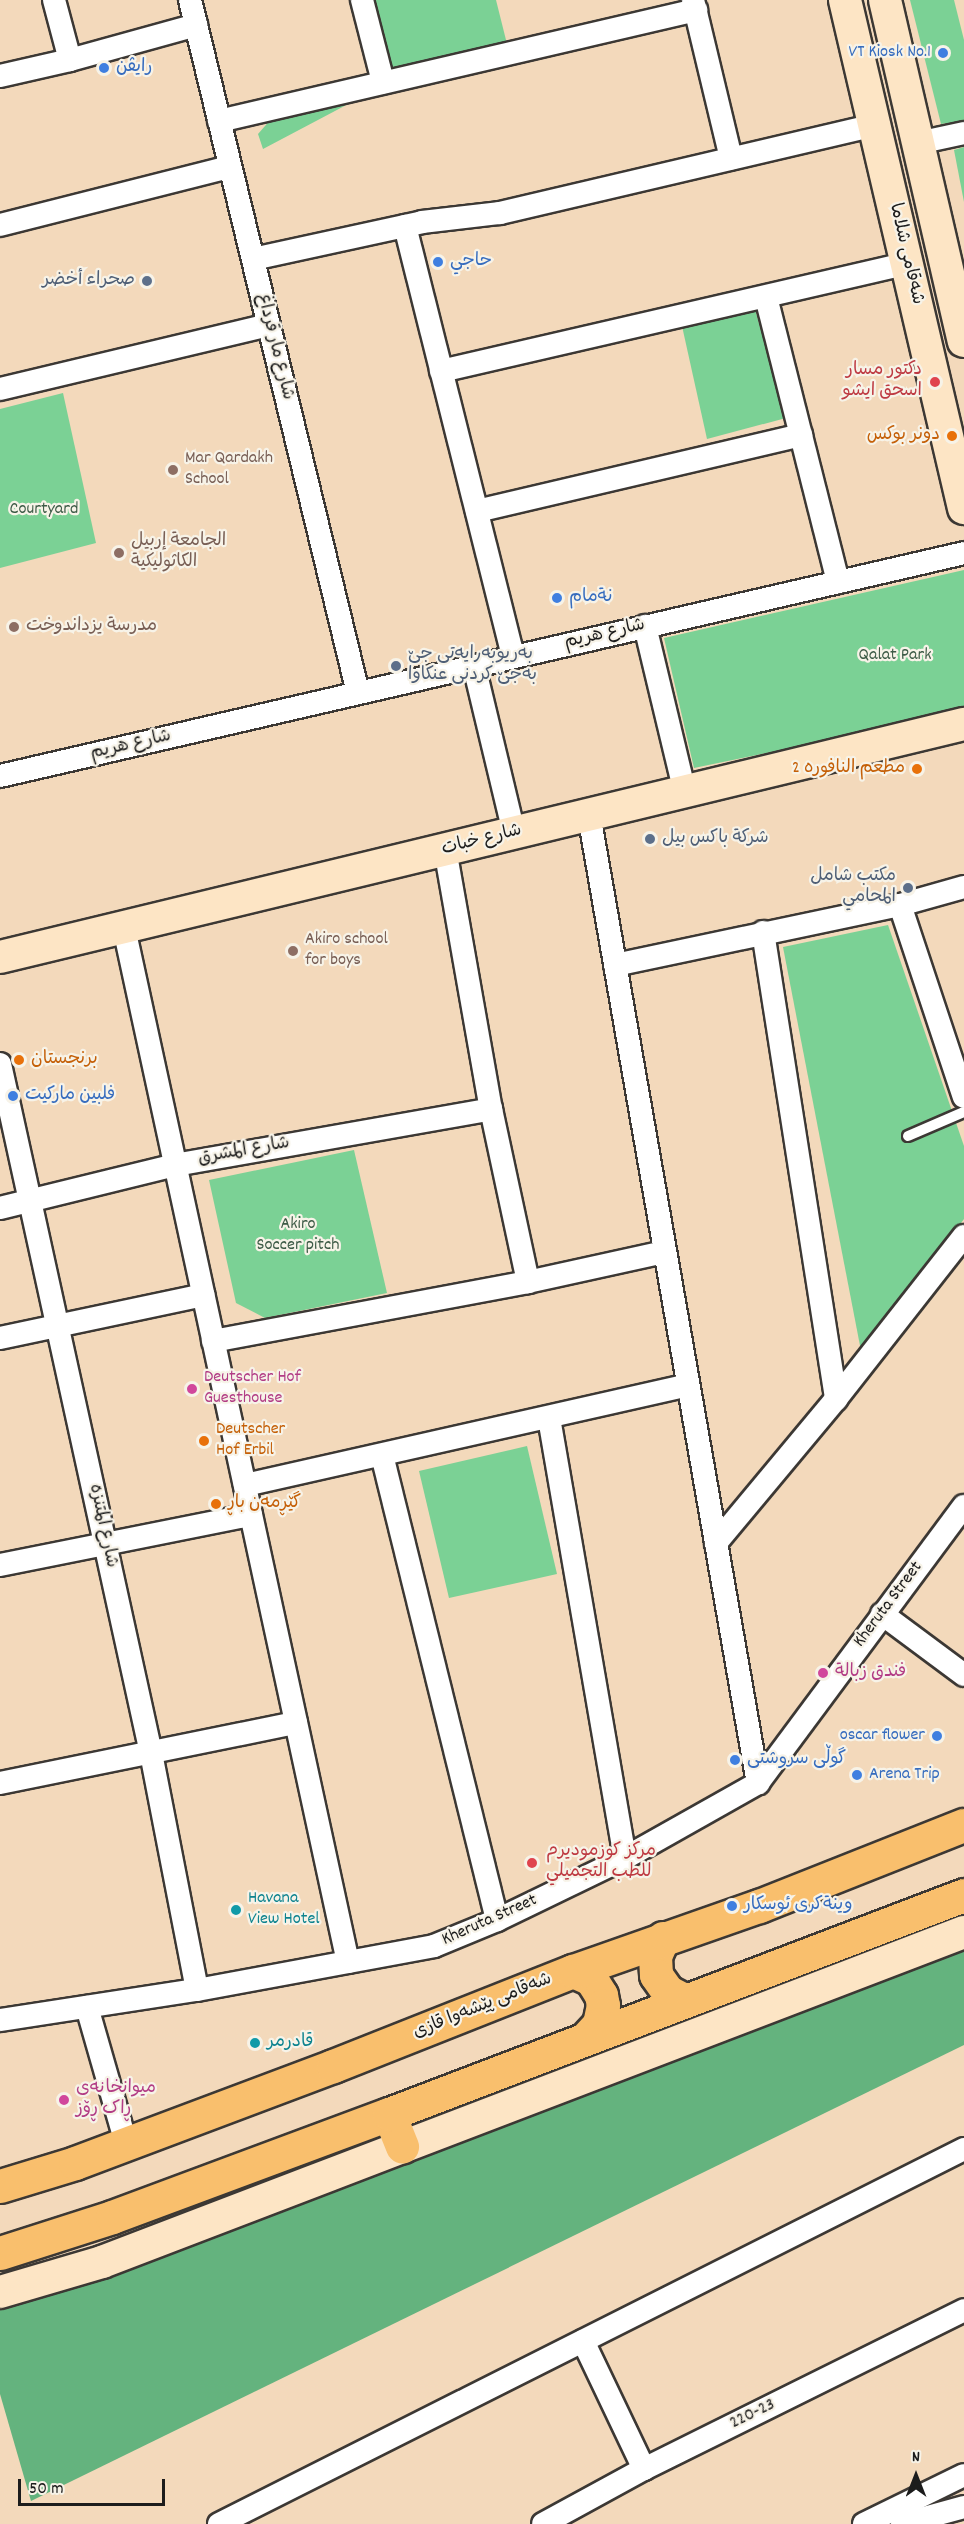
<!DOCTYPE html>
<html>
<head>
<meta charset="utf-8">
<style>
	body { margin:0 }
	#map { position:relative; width:964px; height:2524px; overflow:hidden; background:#f3d9bb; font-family:Dekko,"Playpen Sans Arabic",sans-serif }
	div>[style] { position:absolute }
	.green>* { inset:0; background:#7bd195 }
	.forest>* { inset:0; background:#64b37e }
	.roads { filter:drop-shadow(2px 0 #3c3834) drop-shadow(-2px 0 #3c3834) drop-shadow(0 2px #3c3834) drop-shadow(0 -2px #3c3834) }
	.lane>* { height:10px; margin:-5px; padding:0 5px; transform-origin:5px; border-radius:5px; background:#fff }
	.street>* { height:22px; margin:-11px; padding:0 11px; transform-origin:11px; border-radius:11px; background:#fff }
	.secondary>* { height:32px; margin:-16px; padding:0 16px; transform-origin:16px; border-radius:16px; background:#fde5c5 }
	.highway>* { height:33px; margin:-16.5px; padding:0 16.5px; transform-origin:16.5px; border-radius:16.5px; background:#f9bf6d }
	.dots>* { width:16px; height:16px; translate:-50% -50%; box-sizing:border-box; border:3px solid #f7f3e8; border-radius:50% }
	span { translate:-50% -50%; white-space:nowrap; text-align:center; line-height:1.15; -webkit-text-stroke:4.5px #f7f3e8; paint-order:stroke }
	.shop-label { font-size:18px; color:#366cbe }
	.right { translate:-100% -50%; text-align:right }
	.left { translate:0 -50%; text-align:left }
	.street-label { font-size:18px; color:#1c1c1c }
	.service-label { font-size:18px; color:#4e5e75 }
	.health-label { font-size:18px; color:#be3a42 }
	.food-label { font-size:18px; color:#c56008 }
	.education-label { font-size:18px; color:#785e54 }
	.park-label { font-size:18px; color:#3d5b46 }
	.hotel-label { font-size:18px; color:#b23c85 }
	.culture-label { font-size:18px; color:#0d838f }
	.north { position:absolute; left:886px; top:2446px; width:60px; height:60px; -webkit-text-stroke:4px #f7f3e8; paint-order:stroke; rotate:0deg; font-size:16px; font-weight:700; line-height:24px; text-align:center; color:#1c1c1c }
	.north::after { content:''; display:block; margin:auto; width:21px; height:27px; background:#1c1c1c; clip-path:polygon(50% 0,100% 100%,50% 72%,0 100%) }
	.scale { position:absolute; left:18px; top:2479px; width:147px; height:27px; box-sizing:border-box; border:3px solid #1c1c1c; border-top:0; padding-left:8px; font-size:18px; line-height:21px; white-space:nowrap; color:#1c1c1c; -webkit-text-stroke:4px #f7f3e8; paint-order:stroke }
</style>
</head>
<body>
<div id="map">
	<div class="green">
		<div style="clip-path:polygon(371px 0,496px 0,507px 44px,390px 76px)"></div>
		<div style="clip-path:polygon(910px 0,954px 0,964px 40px,964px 121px,941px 124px)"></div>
		<div style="clip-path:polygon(343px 86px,352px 102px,263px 149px,258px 134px,272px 118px,277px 95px)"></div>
		<div style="clip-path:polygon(964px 147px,964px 202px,954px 150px)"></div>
		<div style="clip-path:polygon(755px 309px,786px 418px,707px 439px,682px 326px)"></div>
		<div style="clip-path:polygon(63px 393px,96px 543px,0 568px,0 409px)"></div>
		<div style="clip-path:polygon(964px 570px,964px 712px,694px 768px,664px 638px)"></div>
		<div style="clip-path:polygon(888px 925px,964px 1146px,964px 1219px,862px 1356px,783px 947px)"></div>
		<div style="clip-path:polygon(354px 1150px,387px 1293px,265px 1318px,236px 1303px,209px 1180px)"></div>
		<div style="clip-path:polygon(527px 1446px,557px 1574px,449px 1598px,419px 1471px)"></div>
	</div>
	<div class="forest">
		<div style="clip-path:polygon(964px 1946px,964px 2045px,31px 2501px,0 2394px,0 2307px)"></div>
	</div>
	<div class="roads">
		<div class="lane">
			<div style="left:908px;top:1136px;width:61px;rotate:-23.2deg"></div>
		</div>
		<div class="street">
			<div style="left:54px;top:0;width:62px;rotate:75.1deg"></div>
			<div style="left:190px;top:0;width:713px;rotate:76.37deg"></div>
			<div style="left:362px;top:0;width:85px;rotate:75.6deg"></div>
			<div style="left:693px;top:0;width:163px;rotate:76.5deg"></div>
			<div style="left:0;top:76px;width:72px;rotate:-12.9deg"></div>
			<div style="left:70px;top:60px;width:131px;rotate:-15.5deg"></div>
			<div style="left:219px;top:121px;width:490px;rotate:-13.1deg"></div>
			<div style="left:918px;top:143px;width:47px;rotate:-12.3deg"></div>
			<div style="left:0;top:225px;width:237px;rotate:-14.2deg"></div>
			<div style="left:405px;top:226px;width:444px;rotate:75.9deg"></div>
			<div style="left:253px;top:259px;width:173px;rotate:-12.3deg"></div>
			<div style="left:422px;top:222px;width:79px;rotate:-6.6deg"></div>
			<div style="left:500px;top:213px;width:384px;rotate:-13.2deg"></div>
			<div style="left:766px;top:297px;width:294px;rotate:75.8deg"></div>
			<div style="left:441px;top:371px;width:478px;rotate:-13deg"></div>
			<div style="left:0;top:389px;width:276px;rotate:-13.4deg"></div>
			<div style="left:477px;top:511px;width:333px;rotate:-13.2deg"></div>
			<div style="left:645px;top:626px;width:171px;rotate:76.5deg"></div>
			<div style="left:474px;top:666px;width:172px;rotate:76.5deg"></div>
			<div style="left:0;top:776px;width:989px;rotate:-13.02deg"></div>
			<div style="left:589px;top:815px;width:983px;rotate:80.1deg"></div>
			<div style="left:445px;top:849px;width:264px;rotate:80deg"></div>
			<div style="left:491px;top:1109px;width:177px;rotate:77.9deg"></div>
			<div style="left:900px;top:905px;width:202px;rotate:71.6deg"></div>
			<div style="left:124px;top:928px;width:1058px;rotate:77.78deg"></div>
			<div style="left:763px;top:932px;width:473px;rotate:81.1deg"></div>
			<div style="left:615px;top:965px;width:291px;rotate:-11.9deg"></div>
			<div style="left:900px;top:905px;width:66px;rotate:-15.7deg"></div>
			<div style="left:0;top:1064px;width:705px;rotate:77.64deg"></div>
			<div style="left:151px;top:1753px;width:241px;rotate:79deg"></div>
			<div style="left:0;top:1208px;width:180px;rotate:-13.8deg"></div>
			<div style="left:175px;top:1165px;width:321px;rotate:-10deg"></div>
			<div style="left:0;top:1338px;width:208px;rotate:-11.9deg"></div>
			<div style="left:213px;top:1341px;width:320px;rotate:-10.6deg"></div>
			<div style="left:528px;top:1282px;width:140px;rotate:-12.4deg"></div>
			<div style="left:549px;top:1418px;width:447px;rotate:80.2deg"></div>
			<div style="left:382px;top:1455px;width:479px;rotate:76.1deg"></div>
			<div style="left:245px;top:1485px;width:454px;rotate:-12.7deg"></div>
			<div style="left:716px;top:1543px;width:187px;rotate:-50.2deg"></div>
			<div style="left:836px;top:1399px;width:207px;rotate:-51.9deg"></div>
			<div style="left:0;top:1565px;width:256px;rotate:-11.3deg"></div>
			<div style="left:882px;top:1614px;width:102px;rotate:36.6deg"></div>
			<div style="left:0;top:1783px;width:302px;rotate:-11.5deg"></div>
			<div style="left:87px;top:2007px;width:141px;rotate:74deg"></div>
			<div style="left:0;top:2020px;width:199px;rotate:-8.7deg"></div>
			<div style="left:197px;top:1990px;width:241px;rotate:-10.5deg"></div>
			<div style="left:434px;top:1946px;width:68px;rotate:-22.4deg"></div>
			<div style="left:497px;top:1920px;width:142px;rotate:-25.8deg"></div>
			<div style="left:625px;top:1858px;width:153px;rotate:-29.4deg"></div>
			<div style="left:758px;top:1783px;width:345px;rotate:-53.4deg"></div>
			<div style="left:583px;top:2341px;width:142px;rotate:64.5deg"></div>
			<div style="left:219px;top:2524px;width:834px;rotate:-26.72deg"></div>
			<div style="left:543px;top:2524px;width:115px;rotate:-28.6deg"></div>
			<div style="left:644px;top:2469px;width:357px;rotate:-26.4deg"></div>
			<div style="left:864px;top:2524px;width:111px;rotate:-26.1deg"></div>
			<div style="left:902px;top:2524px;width:64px;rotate:-15.3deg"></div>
		</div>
		<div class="secondary">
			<div style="left:845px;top:0;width:522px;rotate:76.82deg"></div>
			<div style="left:885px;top:0;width:350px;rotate:77deg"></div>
			<div style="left:0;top:957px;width:992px;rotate:-13.59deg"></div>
			<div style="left:0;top:2292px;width:106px;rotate:-16.4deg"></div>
			<div style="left:102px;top:2262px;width:923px;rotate:-20.95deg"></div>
		</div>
		<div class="highway">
			<div style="left:663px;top:1938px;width:20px;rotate:114deg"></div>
			<div style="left:655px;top:1956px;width:19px;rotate:87deg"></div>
			<div style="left:656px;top:1975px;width:19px;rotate:55deg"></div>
			<div style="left:667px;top:1991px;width:19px;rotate:28deg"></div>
			<div style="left:573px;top:1971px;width:20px;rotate:24deg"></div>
			<div style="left:591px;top:1979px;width:19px;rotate:58deg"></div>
			<div style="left:601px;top:1995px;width:10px;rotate:79deg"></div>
			<div style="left:603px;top:2005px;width:19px;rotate:102deg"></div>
			<div style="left:599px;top:2024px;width:19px;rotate:133deg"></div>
			<div style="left:389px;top:2114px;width:35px;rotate:68deg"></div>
			<div style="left:0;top:2186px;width:78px;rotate:-17deg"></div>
			<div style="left:75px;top:2163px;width:276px;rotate:-20.6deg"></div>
			<div style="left:333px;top:2066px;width:258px;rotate:-21.6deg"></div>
			<div style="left:573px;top:1971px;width:197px;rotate:-19.3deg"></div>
			<div style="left:759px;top:1906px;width:220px;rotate:-21.6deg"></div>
			<div style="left:0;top:2253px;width:118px;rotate:-17.8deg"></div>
			<div style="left:112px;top:2217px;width:296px;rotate:-20.4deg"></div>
			<div style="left:389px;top:2114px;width:615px;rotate:-20.85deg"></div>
		</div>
	</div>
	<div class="dots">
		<div style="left:943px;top:53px;background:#3f7fe0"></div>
		<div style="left:104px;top:68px;background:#3f7fe0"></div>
		<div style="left:438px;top:262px;background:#3f7fe0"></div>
		<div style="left:147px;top:281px;background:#5c6f8a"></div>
		<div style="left:935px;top:382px;background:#e0444e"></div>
		<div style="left:952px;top:436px;background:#e8710a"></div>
		<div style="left:173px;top:470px;background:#8d6e63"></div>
		<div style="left:119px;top:553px;background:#8d6e63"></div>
		<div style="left:557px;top:598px;background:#3f7fe0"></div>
		<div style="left:14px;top:627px;background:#8d6e63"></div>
		<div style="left:396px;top:666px;background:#5c6f8a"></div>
		<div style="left:917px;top:769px;background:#e8710a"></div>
		<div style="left:650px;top:839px;background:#5c6f8a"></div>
		<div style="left:908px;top:888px;background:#5c6f8a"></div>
		<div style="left:293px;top:951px;background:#8d6e63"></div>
		<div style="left:19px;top:1060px;background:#e8710a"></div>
		<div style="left:13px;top:1096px;background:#3f7fe0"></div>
		<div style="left:192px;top:1389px;background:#d1479c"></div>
		<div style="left:204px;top:1441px;background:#e8710a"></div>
		<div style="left:216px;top:1504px;background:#e8710a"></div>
		<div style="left:823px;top:1673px;background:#d1479c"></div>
		<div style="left:937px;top:1736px;background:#3f7fe0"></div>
		<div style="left:735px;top:1760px;background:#3f7fe0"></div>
		<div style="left:857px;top:1775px;background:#3f7fe0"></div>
		<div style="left:532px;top:1863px;background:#e0444e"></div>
		<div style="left:732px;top:1906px;background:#3f7fe0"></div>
		<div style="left:236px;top:1910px;background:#0f9aa8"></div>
		<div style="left:255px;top:2043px;background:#0f9aa8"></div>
		<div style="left:64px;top:2100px;background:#d1479c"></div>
	</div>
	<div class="shop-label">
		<span class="right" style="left:931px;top:53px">VT Kiosk No.1</span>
		<span class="left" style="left:116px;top:68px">رایڤن</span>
		<span class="left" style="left:450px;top:262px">حاجي</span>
		<span class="left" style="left:569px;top:598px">نةمام</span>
		<span class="left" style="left:25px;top:1096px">فلبين ماركيت</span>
		<span class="right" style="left:925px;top:1736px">oscar flower</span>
		<span class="left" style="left:747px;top:1760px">گوڵی سروشتی</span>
		<span class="left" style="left:869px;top:1775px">Arena Trip</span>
		<span class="left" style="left:744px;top:1906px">وينةكرى ئوسكار</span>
	</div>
	<div class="street-label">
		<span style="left:905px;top:254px;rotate:77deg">شەقامی شلاما</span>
		<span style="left:274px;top:347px;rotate:76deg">شارع مار قرداغ</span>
		<span style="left:605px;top:635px;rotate:-13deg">شارع هريم</span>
		<span style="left:131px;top:746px;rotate:-13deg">شارع هريم</span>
		<span style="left:482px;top:841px;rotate:-14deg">شارع خبات</span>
		<span style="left:244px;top:1152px;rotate:-10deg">شارع المشرق</span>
		<span style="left:102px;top:1526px;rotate:78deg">شارع المتنزه</span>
		<span style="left:889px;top:1605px;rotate:-53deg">Kheruta Street</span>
		<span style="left:490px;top:1921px;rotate:-24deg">Kheruta Street</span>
		<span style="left:483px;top:2007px;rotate:-22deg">شەقامی پێشەوا قازی</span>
		<span style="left:753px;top:2415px;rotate:-26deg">220-23</span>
	</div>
	<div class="service-label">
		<span class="right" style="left:135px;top:281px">صحراء أخضر</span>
		<span class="left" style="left:408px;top:666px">بەریوبەرایەتی جێ<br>بەجێ کردنی عنکاوا</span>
		<span class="left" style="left:662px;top:839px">شركة باكس بيل</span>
		<span class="right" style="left:896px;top:888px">مكتب شامل<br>المحامي</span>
	</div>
	<div class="health-label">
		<span class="right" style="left:922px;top:382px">دكتور مسار<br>اسحق ايشو</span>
		<span class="left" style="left:546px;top:1863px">مركز كوزموديرم<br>للطب التجميلي</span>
	</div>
	<div class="food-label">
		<span class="right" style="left:940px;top:436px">دونر بوكس</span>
		<span class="right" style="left:905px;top:769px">مطعم النافوره 2</span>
		<span class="left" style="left:31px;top:1060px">برنجستان</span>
		<span class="left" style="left:216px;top:1441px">Deutscher<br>Hof Erbil</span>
		<span class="left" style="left:228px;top:1504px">گێڕمەن باڕ</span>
	</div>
	<div class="education-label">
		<span class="left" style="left:185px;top:470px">Mar Qardakh<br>School</span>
		<span class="left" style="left:131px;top:553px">الجامعة إربيل<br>الكاثوليكية</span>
		<span class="left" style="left:26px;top:627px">مدرسة يزداندوخت</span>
		<span class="left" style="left:305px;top:951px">Akiro school<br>for boys</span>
	</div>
	<div class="park-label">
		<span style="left:44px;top:510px">Courtyard</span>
		<span style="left:895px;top:656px">Qalat Park</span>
		<span style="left:298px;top:1236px">Akiro<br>Soccer pitch</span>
	</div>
	<div class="hotel-label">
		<span class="left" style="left:204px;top:1389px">Deutscher Hof<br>Guesthouse</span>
		<span class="left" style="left:835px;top:1673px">فندق زبالة</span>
		<span class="left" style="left:76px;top:2100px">میوانخانەی<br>ڕاک ڕۆز</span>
	</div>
	<div class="culture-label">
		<span class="left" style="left:248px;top:1910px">Havana<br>View Hotel</span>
		<span class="left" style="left:267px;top:2043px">قادرمر</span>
	</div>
	<div class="north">N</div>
	<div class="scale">50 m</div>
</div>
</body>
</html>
